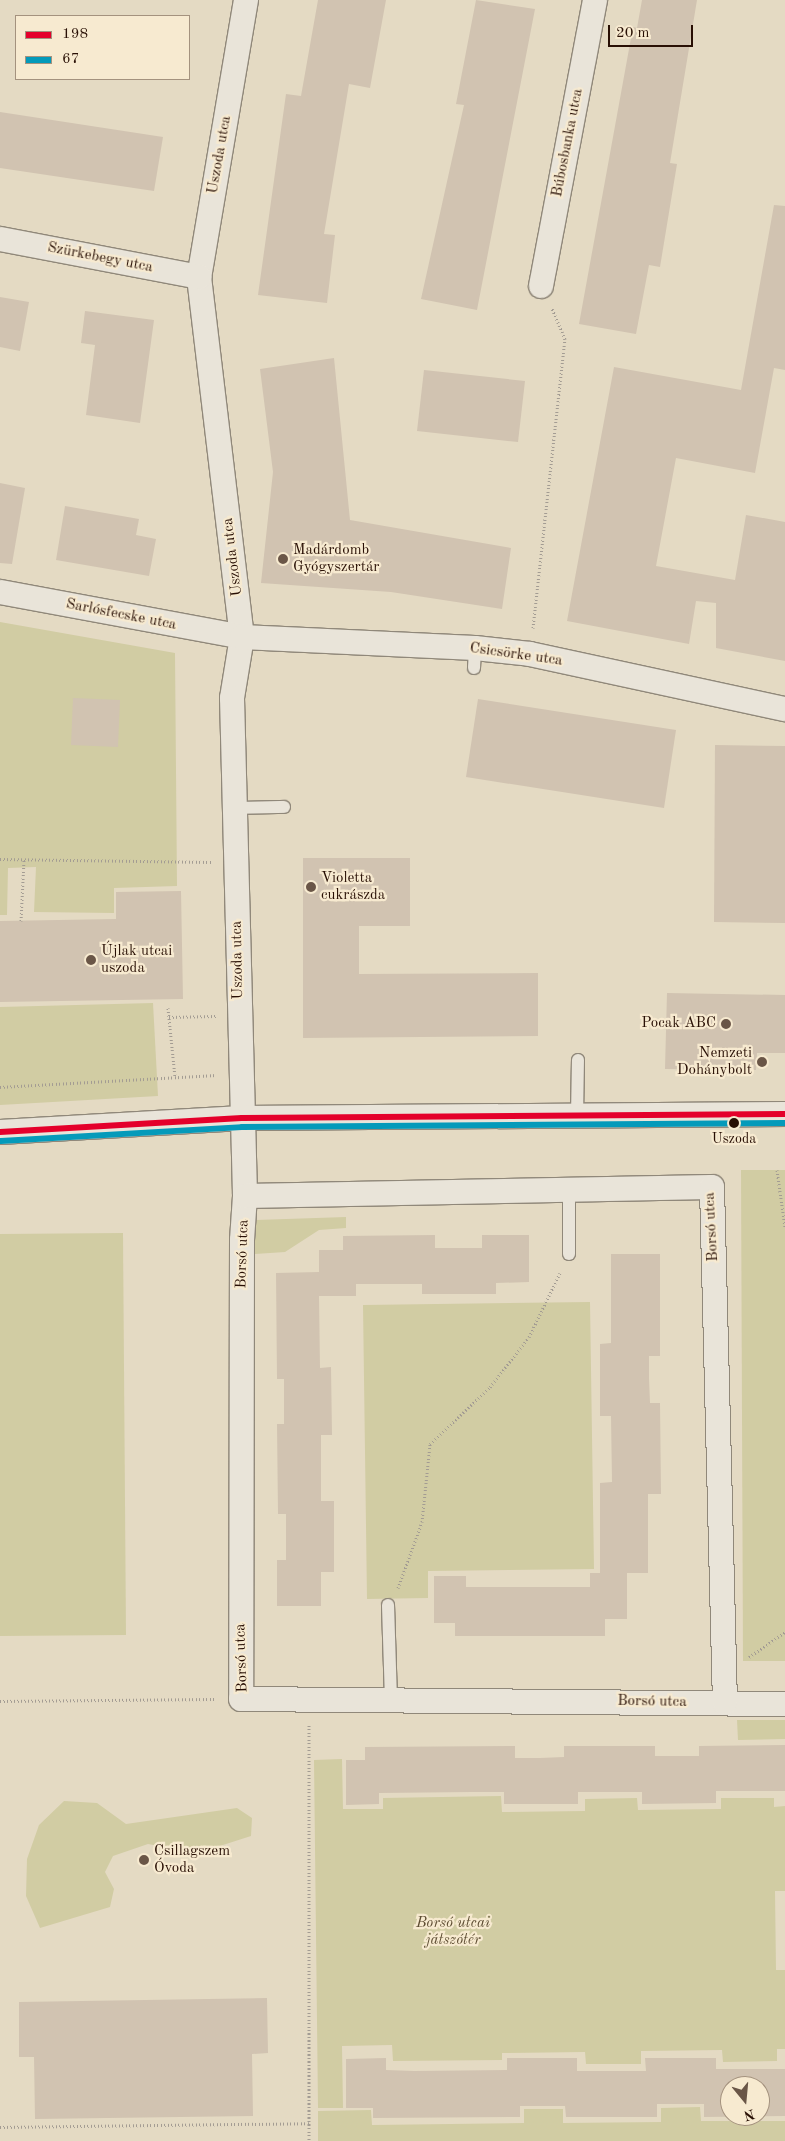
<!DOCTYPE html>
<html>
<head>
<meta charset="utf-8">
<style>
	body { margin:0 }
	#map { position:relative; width:785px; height:2141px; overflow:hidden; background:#e4dac3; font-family:"Old Standard TT",serif }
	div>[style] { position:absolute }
	.green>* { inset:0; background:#d1cca3 }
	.building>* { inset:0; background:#d1c3b1 }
	.path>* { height:3px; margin-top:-1.5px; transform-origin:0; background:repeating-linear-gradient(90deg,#a39c93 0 1px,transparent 0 3.5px) }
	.roads { filter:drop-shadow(1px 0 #90887a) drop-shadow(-1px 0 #90887a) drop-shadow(0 1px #90887a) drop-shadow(0 -1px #90887a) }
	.lane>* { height:12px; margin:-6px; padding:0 6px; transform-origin:6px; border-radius:6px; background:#e9e4d9 }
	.street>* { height:24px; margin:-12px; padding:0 12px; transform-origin:12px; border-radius:12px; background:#e9e4d9 }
	.bus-1>* { height:6px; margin:-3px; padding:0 3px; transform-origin:3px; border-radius:3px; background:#e4002b }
	.bus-2>* { height:6px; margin:-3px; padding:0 3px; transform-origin:3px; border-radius:3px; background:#049aba }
	.dots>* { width:14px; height:14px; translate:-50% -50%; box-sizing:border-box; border:2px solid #f7ead0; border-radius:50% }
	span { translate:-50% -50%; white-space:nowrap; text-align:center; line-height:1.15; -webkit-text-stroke:4.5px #f7ead0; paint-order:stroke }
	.bus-label { font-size:14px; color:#280f04 }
	.street-label { font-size:15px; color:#280f04 }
	.poi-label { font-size:15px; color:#280f04 }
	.left { translate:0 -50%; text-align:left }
	.right { translate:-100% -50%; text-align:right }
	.park-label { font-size:15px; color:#5e4d33; font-style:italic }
	.legend { position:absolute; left:15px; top:15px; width:175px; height:65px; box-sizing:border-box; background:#f7ead0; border:1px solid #a4927e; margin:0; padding:6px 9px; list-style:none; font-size:15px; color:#280f04 }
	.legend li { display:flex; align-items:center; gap:10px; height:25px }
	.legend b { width:25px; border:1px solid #a4927e }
	.north { position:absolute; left:720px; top:2076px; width:50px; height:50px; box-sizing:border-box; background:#f7ead0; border:1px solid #a4927e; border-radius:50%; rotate:163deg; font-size:14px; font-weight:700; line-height:20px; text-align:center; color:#280f04 }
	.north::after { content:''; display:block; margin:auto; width:18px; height:22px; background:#6a5647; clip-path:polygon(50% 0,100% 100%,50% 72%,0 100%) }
	.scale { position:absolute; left:608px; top:25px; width:85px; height:22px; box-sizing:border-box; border:2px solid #280f04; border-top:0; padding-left:6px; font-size:15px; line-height:18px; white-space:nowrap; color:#280f04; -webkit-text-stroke:4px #f7ead0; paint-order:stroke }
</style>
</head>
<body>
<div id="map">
	<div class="green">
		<div style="clip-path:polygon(0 622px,175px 653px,177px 886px,114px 888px,114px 913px,34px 912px,36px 867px,8px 868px,7px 915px,0 915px)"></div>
		<div style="clip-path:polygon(153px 1003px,158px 1096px,0 1105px,0 1007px)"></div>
		<div style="clip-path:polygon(741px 1170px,785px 1170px,785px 1661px,743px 1661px)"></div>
		<div style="clip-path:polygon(346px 1217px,346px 1228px,319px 1230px,285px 1252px,255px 1254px,249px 1232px,256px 1220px)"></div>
		<div style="clip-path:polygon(123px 1233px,126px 1635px,0 1636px,0 1234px)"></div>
		<div style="clip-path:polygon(590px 1302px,594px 1569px,428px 1571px,428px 1598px,367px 1599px,363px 1305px)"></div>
		<div style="clip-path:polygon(737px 1720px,785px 1720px,785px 1739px,738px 1740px)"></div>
		<div style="clip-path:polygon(342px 1759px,343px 1809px,383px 1809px,383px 1798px,501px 1796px,502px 1812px,585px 1811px,585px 1799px,637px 1798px,638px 1810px,721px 1809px,721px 1798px,774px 1798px,774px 1807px,785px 1806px,785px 1891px,775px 1891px,776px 1970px,785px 1970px,785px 2049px,777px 2049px,777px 2061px,723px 2062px,722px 2050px,641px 2051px,641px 2064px,586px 2064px,585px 2052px,502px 2053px,502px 2060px,393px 2061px,392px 2045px,342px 2046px,343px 2108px,318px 2108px,314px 1760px)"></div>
		<div style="clip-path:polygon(64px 1801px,97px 1803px,126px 1824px,237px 1808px,252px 1818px,251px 1836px,198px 1853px,148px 1844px,113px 1856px,105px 1872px,114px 1889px,110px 1907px,40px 1928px,26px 1896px,27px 1859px,39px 1825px)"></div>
		<div style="clip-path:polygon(700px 2107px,701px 2121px,785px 2121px,785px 2141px,318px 2141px,318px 2111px,371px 2110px,372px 2125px,524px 2123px,524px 2109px,563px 2109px,563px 2123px,661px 2122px,661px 2108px)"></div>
	</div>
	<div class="building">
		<div style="clip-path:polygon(318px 0,386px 0,370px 88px,349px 84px,324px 234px,335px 235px,327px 303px,258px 295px,286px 94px,301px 96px)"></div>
		<div style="clip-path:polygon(476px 0,535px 9px,477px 310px,421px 299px,464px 105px,456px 104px)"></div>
		<div style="clip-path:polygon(642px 0,697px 0,670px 163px,677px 164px,660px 267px,649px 265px,636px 334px,579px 324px,633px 27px,637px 28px)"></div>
		<div style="clip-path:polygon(0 112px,163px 137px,154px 191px,0 168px)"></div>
		<div style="clip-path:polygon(774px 205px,785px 206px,785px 370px,774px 368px,755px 473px,676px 458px,656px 566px,735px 580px,746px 515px,785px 522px,785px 661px,716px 648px,716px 603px,696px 601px,689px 644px,567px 621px,614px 367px,741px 390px)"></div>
		<div style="clip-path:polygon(0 297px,29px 302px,20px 351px,0 347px)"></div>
		<div style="clip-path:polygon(85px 311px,154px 320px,140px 423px,86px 415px,95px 345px,81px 343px)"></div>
		<div style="clip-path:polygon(334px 358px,350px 520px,511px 548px,502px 609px,391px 592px,261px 583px,273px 472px,260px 369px)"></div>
		<div style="clip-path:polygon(424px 370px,525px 381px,518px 442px,417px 431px)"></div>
		<div style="clip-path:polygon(0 483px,25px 488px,12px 564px,0 563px)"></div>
		<div style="clip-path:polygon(65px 506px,139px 519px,136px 535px,156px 539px,149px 576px,56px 560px)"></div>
		<div style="clip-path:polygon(73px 698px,120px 700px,118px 747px,71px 745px)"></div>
		<div style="clip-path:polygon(478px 699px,676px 730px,664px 808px,466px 777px)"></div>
		<div style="clip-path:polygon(715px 745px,785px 746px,785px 923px,714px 922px)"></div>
		<div style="clip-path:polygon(303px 858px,410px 858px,410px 926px,359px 926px,359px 974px,538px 973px,538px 1036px,303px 1038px)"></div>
		<div style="clip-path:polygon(181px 891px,183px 999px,0 1002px,0 921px,116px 919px,116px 892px)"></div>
		<div style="clip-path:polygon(667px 993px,785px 995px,785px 1053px,757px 1053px,756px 1070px,665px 1069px)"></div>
		<div style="clip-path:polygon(435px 1235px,435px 1248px,482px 1248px,482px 1235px,529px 1235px,529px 1282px,496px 1283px,496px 1294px,422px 1294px,422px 1284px,356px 1284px,356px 1296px,319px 1296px,320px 1368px,331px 1367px,332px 1435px,321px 1435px,321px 1501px,334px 1501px,334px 1572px,321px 1572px,321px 1606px,277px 1606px,277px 1560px,286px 1560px,286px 1514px,278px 1514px,277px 1424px,284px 1424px,284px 1379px,277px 1379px,276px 1273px,319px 1272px,319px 1250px,343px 1250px,343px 1236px)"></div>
		<div style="clip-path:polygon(611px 1254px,660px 1254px,660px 1356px,649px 1356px,649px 1378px,650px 1403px,660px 1403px,661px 1494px,648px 1494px,648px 1573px,627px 1573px,627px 1619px,605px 1619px,605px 1636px,455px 1636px,455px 1623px,434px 1623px,434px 1576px,466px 1576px,466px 1587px,590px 1587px,590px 1573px,600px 1573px,600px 1483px,612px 1482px,611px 1416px,600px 1416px,600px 1344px,611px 1343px)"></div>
		<div style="clip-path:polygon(785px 1745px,785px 1791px,716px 1791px,716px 1803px,642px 1804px,642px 1792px,578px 1792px,578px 1804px,504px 1804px,504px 1792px,472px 1792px,379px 1793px,379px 1804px,346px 1805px,346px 1760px,365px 1760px,365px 1747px,515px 1746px,515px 1758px,540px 1758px,564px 1757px,564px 1746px,655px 1746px,655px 1756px,699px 1756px,699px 1746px)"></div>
		<div style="clip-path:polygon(267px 1998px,268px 2053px,252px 2054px,253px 2116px,35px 2119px,34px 2057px,19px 2057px,19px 2002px)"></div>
		<div style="clip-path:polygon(evenodd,386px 2058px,386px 2070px,414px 2071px,507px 2070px,507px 2058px,577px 2058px,577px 2071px,646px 2071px,645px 2058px,716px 2058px,716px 2069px,785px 2069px,785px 2116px,704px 2117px,704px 2104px,657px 2104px,657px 2117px,566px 2117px,565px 2106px,520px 2106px,520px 2117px,373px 2118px,373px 2108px,346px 2108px,346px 2059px,386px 2058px,730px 2086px,760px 2086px,760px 2116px,730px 2116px,730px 2086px)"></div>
	</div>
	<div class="path">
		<div style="left:533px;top:628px;width:291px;rotate:-83.7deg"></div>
		<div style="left:565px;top:339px;width:33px;rotate:-113deg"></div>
		<div style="left:0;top:859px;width:211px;rotate:0.8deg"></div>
		<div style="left:21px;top:921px;width:61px;rotate:-87.2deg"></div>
		<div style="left:168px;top:1008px;width:69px;rotate:84.2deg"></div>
		<div style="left:169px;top:1017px;width:47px;rotate:-1.2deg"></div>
		<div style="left:0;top:1087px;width:217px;rotate:-3.2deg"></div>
		<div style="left:777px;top:1170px;width:58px;rotate:82deg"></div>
		<div style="left:398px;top:1588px;width:70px;rotate:-70deg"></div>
		<div style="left:422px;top:1522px;width:78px;rotate:-84.1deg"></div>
		<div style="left:430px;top:1444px;width:83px;rotate:-43.5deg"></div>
		<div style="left:490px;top:1387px;width:63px;rotate:-52deg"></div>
		<div style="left:529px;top:1337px;width:71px;rotate:-64.2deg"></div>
		<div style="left:749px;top:1657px;width:44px;rotate:-34.8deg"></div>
		<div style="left:0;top:1701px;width:215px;rotate:-0.5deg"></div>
		<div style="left:309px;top:1725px;width:416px;rotate:90deg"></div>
		<div style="left:0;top:2127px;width:309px;rotate:-0.7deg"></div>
	</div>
	<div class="roads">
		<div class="lane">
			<div style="left:474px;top:668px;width:20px;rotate:-87deg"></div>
			<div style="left:235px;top:808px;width:49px;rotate:-1.2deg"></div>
			<div style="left:577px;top:1116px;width:56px;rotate:-89deg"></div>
			<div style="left:569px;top:1190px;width:64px;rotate:90deg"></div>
			<div style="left:388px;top:1605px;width:94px;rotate:88.2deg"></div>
		</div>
		<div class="street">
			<div style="left:246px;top:0;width:281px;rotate:99.6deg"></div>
			<div style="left:199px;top:277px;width:363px;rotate:83.2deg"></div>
			<div style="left:242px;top:637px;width:62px;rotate:99.3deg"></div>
			<div style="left:232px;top:698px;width:498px;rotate:88.5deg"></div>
			<div style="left:245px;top:1196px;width:44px;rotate:93.9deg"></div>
			<div style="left:242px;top:1240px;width:459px;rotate:90.1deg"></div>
			<div style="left:241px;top:1699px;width:544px;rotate:0.53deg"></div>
			<div style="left:0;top:239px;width:203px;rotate:10.8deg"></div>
			<div style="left:541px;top:286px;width:291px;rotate:-79.3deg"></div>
			<div style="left:0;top:592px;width:246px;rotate:10.5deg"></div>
			<div style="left:242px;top:637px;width:233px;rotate:2.7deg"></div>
			<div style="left:475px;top:648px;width:55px;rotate:6.2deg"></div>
			<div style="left:530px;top:654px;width:261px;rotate:12.2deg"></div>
			<div style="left:0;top:1132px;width:242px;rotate:-3.3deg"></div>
			<div style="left:242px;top:1118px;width:543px;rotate:-0.42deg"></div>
			<div style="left:245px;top:1196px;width:467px;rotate:-1.1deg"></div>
			<div style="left:712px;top:1187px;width:516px;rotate:88.56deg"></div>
		</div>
	</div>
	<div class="bus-1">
		<div style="left:0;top:1132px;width:242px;rotate:-3.3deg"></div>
		<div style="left:242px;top:1118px;width:543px;rotate:-0.42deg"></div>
	</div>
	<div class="bus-2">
		<div style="left:1px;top:1141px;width:241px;rotate:-3.3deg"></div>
		<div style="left:242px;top:1127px;width:543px;rotate:-0.42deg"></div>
	</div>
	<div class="dots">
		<div style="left:283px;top:559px;background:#6a5647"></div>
		<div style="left:311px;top:887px;background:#6a5647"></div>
		<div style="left:91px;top:960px;background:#6a5647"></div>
		<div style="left:726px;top:1024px;background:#6a5647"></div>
		<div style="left:762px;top:1062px;background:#6a5647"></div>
		<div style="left:734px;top:1123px;background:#280f04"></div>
		<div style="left:144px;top:1860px;background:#6a5647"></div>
	</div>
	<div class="bus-label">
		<span style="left:734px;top:1139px">Uszoda</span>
	</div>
	<div class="street-label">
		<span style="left:568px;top:143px;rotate:-79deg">Búbosbanka utca</span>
		<span style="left:220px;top:155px;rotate:-80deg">Uszoda utca</span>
		<span style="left:100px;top:258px;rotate:11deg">Szürkebegy utca</span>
		<span style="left:233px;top:557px;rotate:-97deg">Uszoda utca</span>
		<span style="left:121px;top:615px;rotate:11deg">Sarlósfecske utca</span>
		<span style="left:516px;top:655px;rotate:8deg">Csicsörke utca</span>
		<span style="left:238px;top:960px;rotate:-91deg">Uszoda utca</span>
		<span style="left:712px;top:1227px;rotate:-93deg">Borsó utca</span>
		<span style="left:243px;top:1254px;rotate:-88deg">Borsó utca</span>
		<span style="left:242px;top:1658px;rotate:-92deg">Borsó utca</span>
		<span style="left:652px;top:1702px;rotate:1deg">Borsó utca</span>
	</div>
	<div class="poi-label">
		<span class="left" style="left:293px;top:559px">Madárdomb<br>Gyógyszertár</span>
		<span class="left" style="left:321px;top:887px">Violetta<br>cukrászda</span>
		<span class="left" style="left:101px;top:960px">Újlak utcai<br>uszoda</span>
		<span class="right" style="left:716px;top:1024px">Pocak ABC</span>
		<span class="right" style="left:752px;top:1062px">Nemzeti<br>Dohánybolt</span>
		<span class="left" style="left:154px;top:1860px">Csillagszem<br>Óvoda</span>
	</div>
	<div class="park-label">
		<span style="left:453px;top:1932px">Borsó utcai<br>játszótér</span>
	</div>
	<ul class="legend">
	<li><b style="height:6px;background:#e4002b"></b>198</li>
	<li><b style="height:6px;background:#049aba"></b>67</li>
	</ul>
	<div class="north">N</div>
	<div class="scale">20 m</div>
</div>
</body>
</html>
